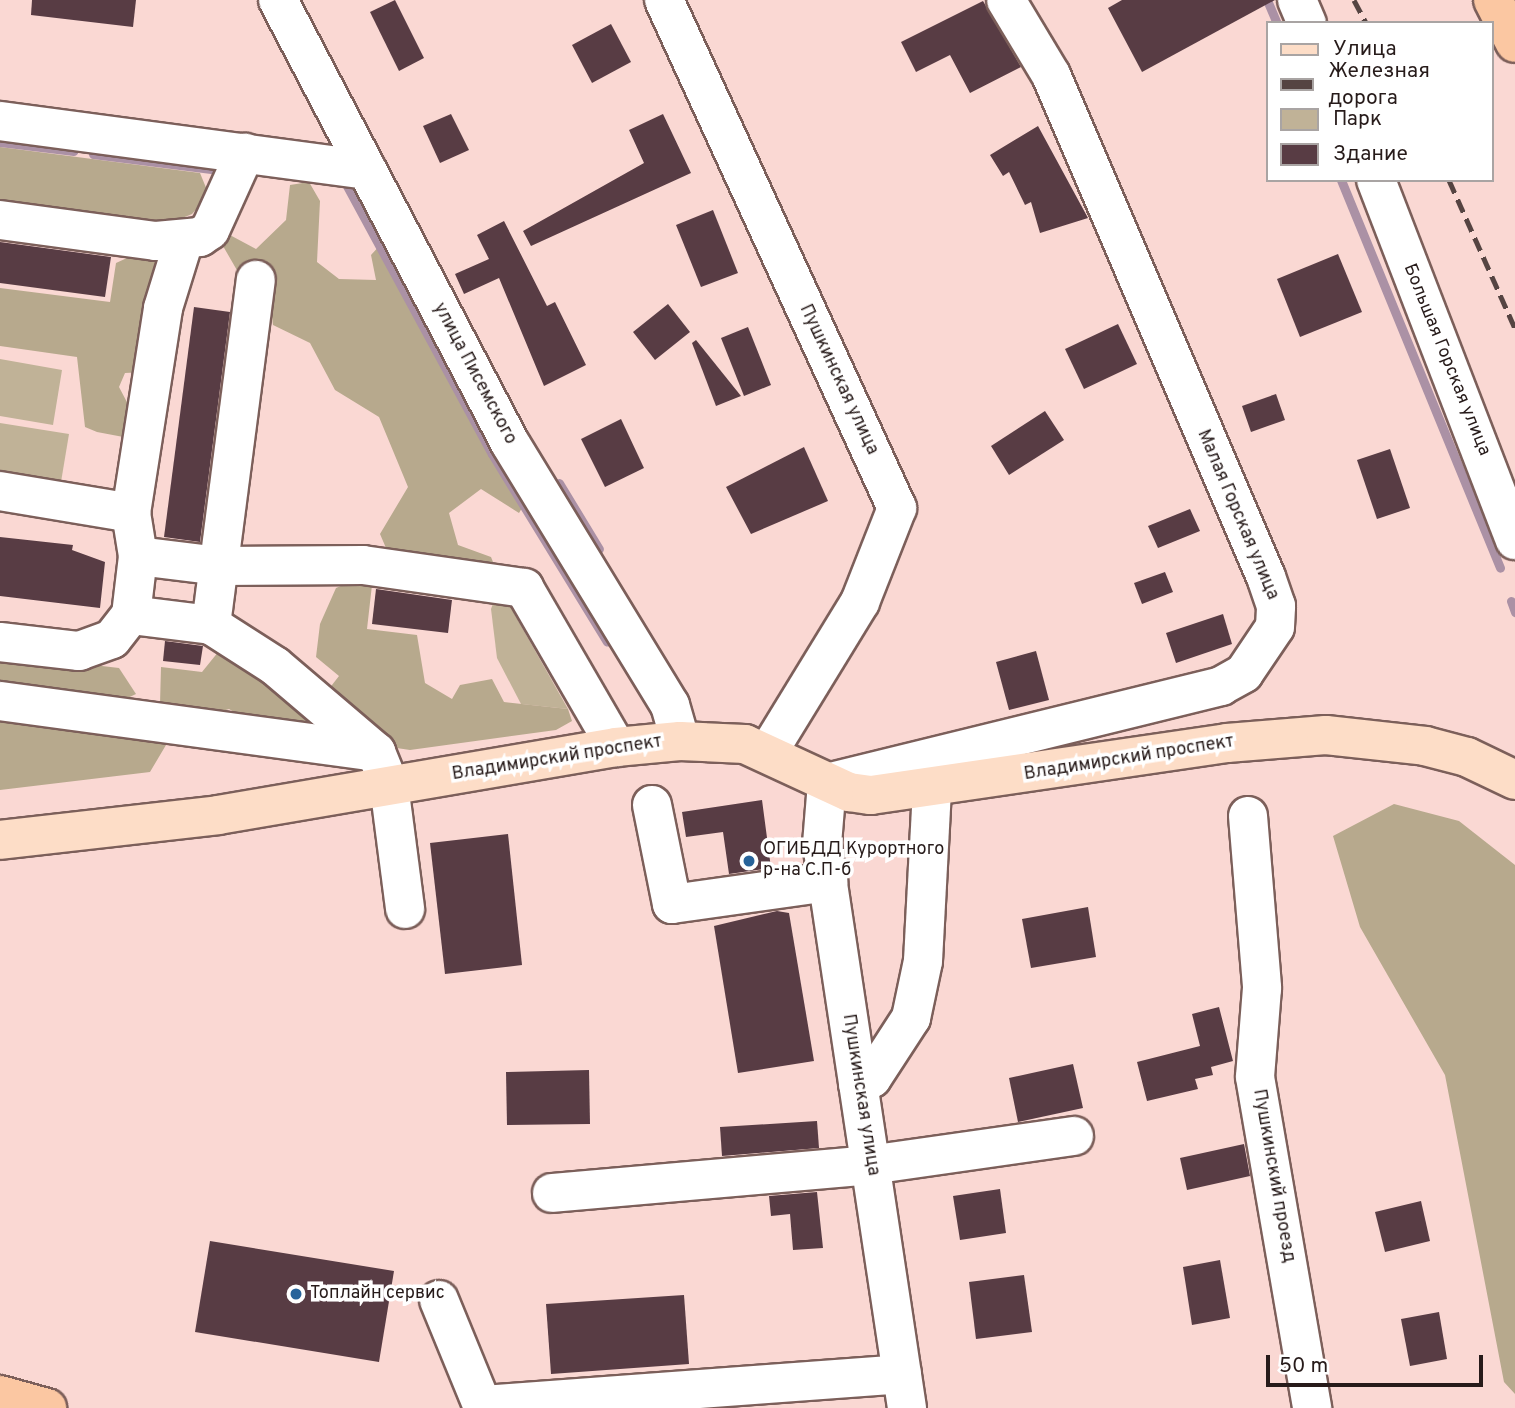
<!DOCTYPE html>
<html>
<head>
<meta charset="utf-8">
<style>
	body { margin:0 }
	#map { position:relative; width:1515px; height:1408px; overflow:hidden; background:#fad8d3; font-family:Overpass,sans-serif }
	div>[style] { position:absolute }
	.green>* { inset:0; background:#c0b297 }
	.forest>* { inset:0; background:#b7a98d }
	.stream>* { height:9px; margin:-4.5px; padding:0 4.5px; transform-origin:4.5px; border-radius:4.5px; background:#ab91a5 }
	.building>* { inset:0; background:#583c44 }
	.roads { filter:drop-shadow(2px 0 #7c5f5a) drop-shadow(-2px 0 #7c5f5a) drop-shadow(0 2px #7c5f5a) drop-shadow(0 -2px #7c5f5a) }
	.minor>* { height:38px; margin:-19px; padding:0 19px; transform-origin:19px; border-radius:19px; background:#fff }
	.major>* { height:38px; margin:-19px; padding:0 19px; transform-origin:19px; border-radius:19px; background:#fdddc7 }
	.highway>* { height:38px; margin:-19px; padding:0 19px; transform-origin:19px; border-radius:19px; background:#fbc7a2 }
	.rail>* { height:5px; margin-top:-2.5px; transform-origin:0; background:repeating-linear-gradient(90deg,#554442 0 14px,transparent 0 21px) }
	.dots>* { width:19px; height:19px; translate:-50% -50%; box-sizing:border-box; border:4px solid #fff; border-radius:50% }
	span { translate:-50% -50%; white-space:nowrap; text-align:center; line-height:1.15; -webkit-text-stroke:7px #fff; paint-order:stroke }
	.street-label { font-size:18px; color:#271b1a }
	.poi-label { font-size:18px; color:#271b1a }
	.left { translate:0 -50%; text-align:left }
	.legend { position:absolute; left:1266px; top:21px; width:228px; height:161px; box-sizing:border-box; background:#fff; border:2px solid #a9a4a3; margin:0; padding:9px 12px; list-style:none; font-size:21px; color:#271b1a }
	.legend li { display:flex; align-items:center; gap:14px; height:35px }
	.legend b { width:35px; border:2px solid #a9a4a3 }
	.scale { position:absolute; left:1266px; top:1355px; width:217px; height:32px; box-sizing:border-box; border:4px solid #271b1a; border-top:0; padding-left:9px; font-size:21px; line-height:24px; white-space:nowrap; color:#271b1a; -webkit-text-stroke:5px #fff; paint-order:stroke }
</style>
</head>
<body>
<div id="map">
	<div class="green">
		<div style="clip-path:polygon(0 359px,62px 370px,53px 425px,0 416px)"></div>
		<div style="clip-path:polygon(0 423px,69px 434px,60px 488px,0 478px)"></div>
		<div style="clip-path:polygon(496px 596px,507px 601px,568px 709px,521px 704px,497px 658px,491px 609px)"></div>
	</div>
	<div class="forest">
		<div style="clip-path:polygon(0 147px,200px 173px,209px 195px,192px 214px,161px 227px,0 206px)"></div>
		<div style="clip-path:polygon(309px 182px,320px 201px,317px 262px,339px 279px,376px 280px,371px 255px,382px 243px,396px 253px,528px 498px,519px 513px,481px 489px,449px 513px,458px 545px,491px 557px,495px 567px,389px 555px,380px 534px,408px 487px,379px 417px,335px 390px,310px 343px,273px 325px,267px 278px,238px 272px,223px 246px,228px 234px,256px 249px,286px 220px,290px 185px)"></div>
		<div style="clip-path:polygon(151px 247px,168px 259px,146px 372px,125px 373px,119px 387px,139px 425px,134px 439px,97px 432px,85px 427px,77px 357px,0 346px,0 288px,110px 302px,116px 263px)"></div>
		<div style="clip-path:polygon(362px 577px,372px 585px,367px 629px,417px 635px,425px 683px,452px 699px,460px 685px,492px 679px,504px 702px,568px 709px,572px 721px,556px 730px,410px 750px,390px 747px,325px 694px,339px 676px,316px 657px,320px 624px,336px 588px)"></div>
		<div style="clip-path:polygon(219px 651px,252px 668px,331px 734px,267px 731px,229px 709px,203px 717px,202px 742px,166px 745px,150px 772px,0 790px,0 713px,160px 704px,161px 667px,202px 672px)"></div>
		<div style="clip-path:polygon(0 654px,119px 668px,136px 694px,119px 702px,0 688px)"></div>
		<div style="clip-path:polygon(1394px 804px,1459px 821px,1515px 865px,1515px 1394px,1504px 1382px,1445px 1075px,1360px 927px,1333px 836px)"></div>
	</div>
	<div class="stream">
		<div style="left:1267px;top:0;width:25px;rotate:67deg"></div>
		<div style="left:0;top:142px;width:74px;rotate:7deg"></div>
		<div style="left:93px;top:154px;width:127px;rotate:7.2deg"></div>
		<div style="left:1341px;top:180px;width:419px;rotate:67.7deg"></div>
		<div style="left:346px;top:184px;width:307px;rotate:61.6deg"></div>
		<div style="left:492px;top:454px;width:220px;rotate:58.5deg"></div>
		<div style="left:559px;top:483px;width:77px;rotate:58.8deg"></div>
		<div style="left:1511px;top:601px;width:12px;rotate:70deg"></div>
	</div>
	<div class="building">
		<div style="clip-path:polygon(32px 0,136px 0,133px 27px,31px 15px)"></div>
		<div style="clip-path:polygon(395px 0,424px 58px,399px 71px,370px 12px)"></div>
		<div style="clip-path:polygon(1122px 0,1275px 0,1142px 72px,1108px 8px)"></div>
		<div style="clip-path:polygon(983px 1px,1021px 67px,970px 93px,950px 55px,916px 72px,901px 42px)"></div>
		<div style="clip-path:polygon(611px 24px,631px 62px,592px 83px,572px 45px)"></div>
		<div style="clip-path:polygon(451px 114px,469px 150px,440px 163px,423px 126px)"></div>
		<div style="clip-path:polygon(663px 114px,691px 173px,531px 246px,523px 231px,644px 163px,629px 130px)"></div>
		<div style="clip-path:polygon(1038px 126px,1088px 218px,1040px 233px,1031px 202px,1025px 205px,1009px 172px,1003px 176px,990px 155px)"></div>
		<div style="clip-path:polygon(713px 210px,738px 273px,701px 287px,676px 225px)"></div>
		<div style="clip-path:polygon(504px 221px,547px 306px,555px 302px,586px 365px,544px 386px,499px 278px,464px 294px,455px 274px,489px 259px,477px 235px)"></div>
		<div style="clip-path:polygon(0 242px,111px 257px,105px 297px,0 283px)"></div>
		<div style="clip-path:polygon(1338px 254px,1362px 312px,1300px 337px,1277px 279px)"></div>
		<div style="clip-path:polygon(668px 304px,690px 332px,655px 360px,633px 332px)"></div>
		<div style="clip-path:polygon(194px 307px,230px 312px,200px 542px,164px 537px)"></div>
		<div style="clip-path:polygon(1118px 324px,1137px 364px,1084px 389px,1065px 349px)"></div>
		<div style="clip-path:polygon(748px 327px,771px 385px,744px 396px,721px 338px)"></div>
		<div style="clip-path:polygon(696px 340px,741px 396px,716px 406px,692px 343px)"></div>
		<div style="clip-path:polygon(1276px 394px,1285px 420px,1251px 432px,1242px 406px)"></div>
		<div style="clip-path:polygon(1045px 411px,1064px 440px,1009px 475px,991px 446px)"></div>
		<div style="clip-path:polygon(621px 419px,644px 468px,605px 487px,581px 439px)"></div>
		<div style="clip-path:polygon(804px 447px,828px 501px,751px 534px,726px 487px)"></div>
		<div style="clip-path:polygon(1390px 449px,1410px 508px,1377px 519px,1357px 460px)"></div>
		<div style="clip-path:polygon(1190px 509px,1200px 531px,1158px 548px,1148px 526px)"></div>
		<div style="clip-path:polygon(0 537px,73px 545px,72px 550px,105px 562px,100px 608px,0 596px)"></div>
		<div style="clip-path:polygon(1165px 572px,1173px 592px,1142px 604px,1134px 583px)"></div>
		<div style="clip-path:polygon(376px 589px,452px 600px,448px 633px,372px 624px)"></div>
		<div style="clip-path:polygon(1223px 614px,1232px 644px,1176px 663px,1166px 633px)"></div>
		<div style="clip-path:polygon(165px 641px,203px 646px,200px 665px,163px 661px)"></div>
		<div style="clip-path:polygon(1036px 651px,1049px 700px,1009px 710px,996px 662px)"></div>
		<div style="clip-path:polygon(762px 800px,771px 868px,729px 874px,723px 832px,686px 837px,682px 812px)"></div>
		<div style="clip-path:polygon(508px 834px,522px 965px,445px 974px,430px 843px)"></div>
		<div style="clip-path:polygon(1088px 907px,1096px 957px,1031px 968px,1022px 919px)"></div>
		<div style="clip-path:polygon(777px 911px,789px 913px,814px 1061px,738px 1073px,714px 926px)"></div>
		<div style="clip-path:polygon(1219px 1007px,1233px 1061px,1211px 1067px,1213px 1075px,1195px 1079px,1198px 1089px,1147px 1101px,1137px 1062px,1200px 1046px,1192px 1014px)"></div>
		<div style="clip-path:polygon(1073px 1064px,1083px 1108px,1018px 1122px,1009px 1078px)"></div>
		<div style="clip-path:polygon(589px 1070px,590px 1124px,507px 1125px,506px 1072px)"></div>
		<div style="clip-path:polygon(817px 1121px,819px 1148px,722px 1156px,720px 1127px)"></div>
		<div style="clip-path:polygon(1244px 1144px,1250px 1176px,1187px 1190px,1180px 1158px)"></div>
		<div style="clip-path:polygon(1000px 1189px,1006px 1233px,960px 1240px,953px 1196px)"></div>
		<div style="clip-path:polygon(817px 1192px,823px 1248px,793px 1250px,790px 1214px,771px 1216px,769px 1196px)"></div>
		<div style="clip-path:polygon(1421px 1201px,1430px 1241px,1385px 1252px,1375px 1212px)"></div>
		<div style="clip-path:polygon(210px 1241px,394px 1271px,379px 1362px,195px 1332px)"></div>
		<div style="clip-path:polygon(1220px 1260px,1230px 1318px,1192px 1325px,1183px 1267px)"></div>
		<div style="clip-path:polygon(1024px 1275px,1032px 1332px,976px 1339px,969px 1282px)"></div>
		<div style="clip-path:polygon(684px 1295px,689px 1364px,551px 1374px,546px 1304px)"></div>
		<div style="clip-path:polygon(1439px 1312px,1447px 1359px,1410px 1366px,1401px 1319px)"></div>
	</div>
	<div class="roads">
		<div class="minor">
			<div style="left:278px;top:0;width:500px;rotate:62.36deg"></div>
			<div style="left:510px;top:443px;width:307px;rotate:58.6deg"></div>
			<div style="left:670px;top:705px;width:37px;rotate:74deg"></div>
			<div style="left:664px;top:0;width:559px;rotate:65.36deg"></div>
			<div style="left:897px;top:508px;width:101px;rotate:111.5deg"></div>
			<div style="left:860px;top:602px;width:176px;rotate:121.5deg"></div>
			<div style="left:1297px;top:0;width:25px;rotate:67deg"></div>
			<div style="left:0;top:121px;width:370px;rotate:7.6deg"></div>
			<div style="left:1376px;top:180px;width:386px;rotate:68.9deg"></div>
			<div style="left:0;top:220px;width:157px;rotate:7.7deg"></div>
			<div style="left:156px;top:241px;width:44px;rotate:-5.2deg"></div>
			<div style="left:200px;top:237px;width:12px;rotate:-35deg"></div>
			<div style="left:210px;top:230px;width:85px;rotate:-65.6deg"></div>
			<div style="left:0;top:491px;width:133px;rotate:9.5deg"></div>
			<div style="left:138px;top:556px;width:82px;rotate:7deg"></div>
			<div style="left:219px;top:566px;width:144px;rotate:-0.4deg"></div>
			<div style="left:363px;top:565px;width:163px;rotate:8.1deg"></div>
			<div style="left:524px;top:588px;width:184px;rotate:59.9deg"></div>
			<div style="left:131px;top:615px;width:81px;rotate:7.1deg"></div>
			<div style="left:211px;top:625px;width:76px;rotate:32.6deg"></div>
			<div style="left:275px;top:666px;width:133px;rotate:40.4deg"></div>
			<div style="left:376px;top:752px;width:35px;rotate:68deg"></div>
			<div style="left:389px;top:785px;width:125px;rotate:82.6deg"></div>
			<div style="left:211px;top:625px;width:348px;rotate:-82.6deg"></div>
			<div style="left:0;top:642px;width:80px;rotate:6.5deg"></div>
			<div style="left:79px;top:651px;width:35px;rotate:-20deg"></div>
			<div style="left:112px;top:639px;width:31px;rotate:-52deg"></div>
			<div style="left:131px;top:615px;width:59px;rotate:-83.2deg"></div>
			<div style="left:138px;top:556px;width:44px;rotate:-99.2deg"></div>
			<div style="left:131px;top:513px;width:207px;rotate:-81.1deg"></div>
			<div style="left:163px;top:308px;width:71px;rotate:-72.8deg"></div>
			<div style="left:0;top:701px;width:379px;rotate:7.7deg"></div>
			<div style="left:652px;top:805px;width:101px;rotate:78.6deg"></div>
			<div style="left:672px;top:904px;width:158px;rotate:-8deg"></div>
			<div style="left:1248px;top:816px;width:173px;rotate:85.3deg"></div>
			<div style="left:1262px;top:988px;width:89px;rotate:94.5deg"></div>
			<div style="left:1255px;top:1077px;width:336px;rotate:80.2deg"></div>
			<div style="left:858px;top:1084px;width:15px;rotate:-23deg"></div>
			<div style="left:872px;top:1078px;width:72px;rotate:-57deg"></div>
			<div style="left:911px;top:1018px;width:58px;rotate:-78.1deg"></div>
			<div style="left:923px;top:961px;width:172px;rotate:-87deg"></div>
			<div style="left:552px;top:1193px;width:319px;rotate:-5deg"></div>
			<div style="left:870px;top:1165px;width:206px;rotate:-8.1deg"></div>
			<div style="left:439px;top:1300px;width:113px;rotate:67.7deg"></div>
			<div style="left:482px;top:1405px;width:421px;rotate:-4.2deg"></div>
			<div style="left:907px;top:1408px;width:570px;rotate:-98.57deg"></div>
			<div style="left:822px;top:844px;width:61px;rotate:-85.3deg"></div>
			<div style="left:827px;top:783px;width:406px;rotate:-13.8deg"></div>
			<div style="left:1221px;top:686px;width:26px;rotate:-29deg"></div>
			<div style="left:1244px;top:673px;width:55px;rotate:-56deg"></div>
			<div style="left:1275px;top:627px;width:21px;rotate:-87deg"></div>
			<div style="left:1276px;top:606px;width:31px;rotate:-109deg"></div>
			<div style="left:1266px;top:577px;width:546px;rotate:-113.18deg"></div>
			<div style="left:1051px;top:75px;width:87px;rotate:-121deg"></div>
		</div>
		<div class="major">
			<div style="left:0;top:840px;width:219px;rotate:-6.5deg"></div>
			<div style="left:218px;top:815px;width:404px;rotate:-9.7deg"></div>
			<div style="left:616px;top:747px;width:64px;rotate:-5.4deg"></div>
			<div style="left:680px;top:741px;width:65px;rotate:2.6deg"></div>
			<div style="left:745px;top:744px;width:115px;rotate:24.8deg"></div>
			<div style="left:849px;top:792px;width:22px;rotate:8deg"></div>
			<div style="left:871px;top:795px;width:360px;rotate:-8.3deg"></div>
			<div style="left:1227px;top:743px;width:99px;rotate:-4.6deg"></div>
			<div style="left:1326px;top:735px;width:100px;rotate:6.3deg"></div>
			<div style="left:1425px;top:746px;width:43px;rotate:14.7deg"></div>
			<div style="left:1467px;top:757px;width:53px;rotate:25.6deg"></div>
		</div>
		<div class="highway">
			<div style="left:1493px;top:0;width:48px;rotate:62.9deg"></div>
			<div style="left:0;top:1395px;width:49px;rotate:15.5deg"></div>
		</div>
	</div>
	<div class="rail">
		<div style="left:1354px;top:0;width:26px;rotate:62deg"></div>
		<div style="left:1449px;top:180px;width:162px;rotate:66deg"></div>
	</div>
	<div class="dots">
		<div style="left:749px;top:861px;background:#27639a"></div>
		<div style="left:296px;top:1294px;background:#27639a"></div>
	</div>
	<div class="street-label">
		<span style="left:1446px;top:360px;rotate:68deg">Большая Горская улица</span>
		<span style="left:474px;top:374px;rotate:62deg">улица Писемского</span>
		<span style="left:838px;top:380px;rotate:65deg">Пушкинская улица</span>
		<span style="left:1237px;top:515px;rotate:67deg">Малая Горская улица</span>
		<span style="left:557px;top:759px;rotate:-9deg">Владимирский проспект</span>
		<span style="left:1129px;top:759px;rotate:-9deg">Владимирский проспект</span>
		<span style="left:860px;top:1095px;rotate:81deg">Пушкинская улица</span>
		<span style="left:1273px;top:1176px;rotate:80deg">Пушкинский проезд</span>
	</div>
	<div class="poi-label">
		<span class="left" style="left:763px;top:861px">ОГИБДД Курортного<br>р-на С.П-б</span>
		<span class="left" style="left:310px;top:1294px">Топлайн сервис</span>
	</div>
	<ul class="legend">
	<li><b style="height:9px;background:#fdddc7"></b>Улица</li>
	<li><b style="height:9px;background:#554442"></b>Железная дорога</li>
	<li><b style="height:19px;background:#c0b297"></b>Парк</li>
	<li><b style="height:19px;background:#583c44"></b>Здание</li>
	</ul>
	<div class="scale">50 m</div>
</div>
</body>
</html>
